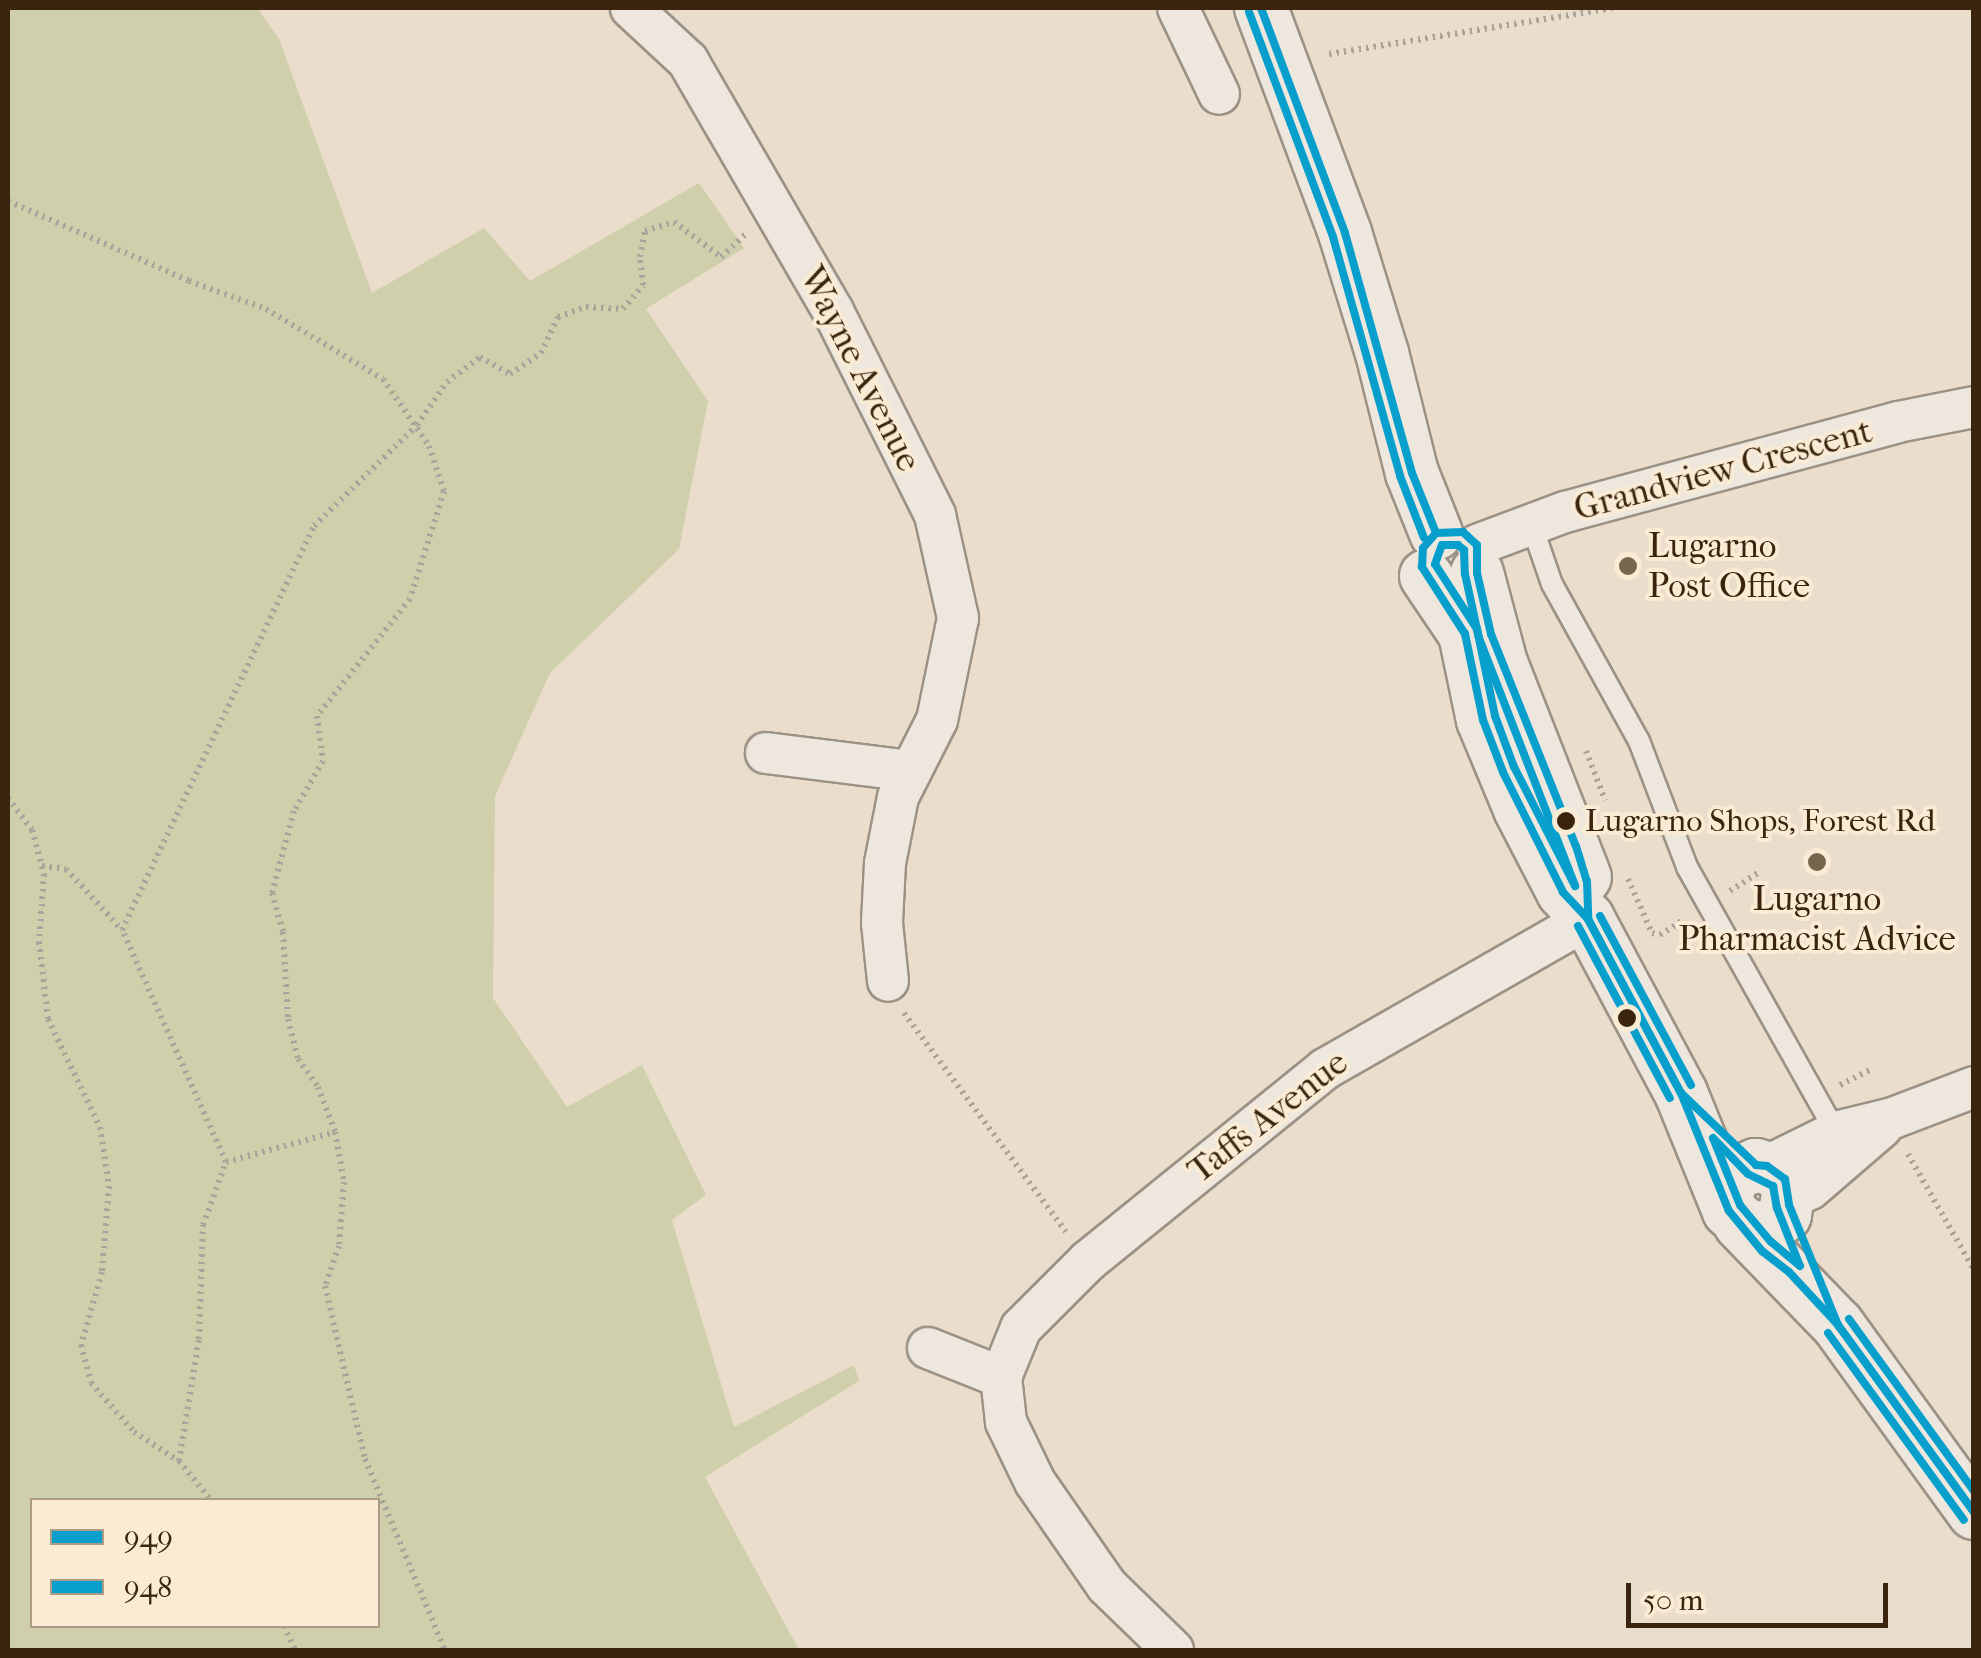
<!DOCTYPE html>
<html>
<head>
<meta charset="utf-8">
<style>
	body { margin:0 }
	#map { position:relative; width:1981px; height:1658px; overflow:hidden; background:#eaddcb; font-family:"IM FELL French Canon",serif }
	div>[style] { position:absolute }
	.green>* { inset:0; background:#d0cfac }
	.path>* { height:6px; margin-top:-3px; transform-origin:0; background:repeating-linear-gradient(90deg,#aba49b 0 2.5px,transparent 0 7.5px) }
	.roads { filter:drop-shadow(2px 0 #9b9184) drop-shadow(-2px 0 #9b9184) drop-shadow(0 2px #9b9184) drop-shadow(0 -2px #9b9184) }
	.service>* { height:20px; margin:-10px; padding:0 10px; transform-origin:10px; border-radius:10px; background:#ede7de }
	.minor>* { height:40px; margin:-20px; padding:0 20px; transform-origin:20px; border-radius:20px; background:#ede7de }
	.tertiary>* { height:52px; margin:-26px; padding:0 26px; transform-origin:26px; border-radius:26px; background:#ede7de }
	.bus-1>* { height:8px; margin:-4px; padding:0 4px; transform-origin:4px; border-radius:4px; background:#099fcd }
	.bus-2>* { height:8px; margin:-4px; padding:0 4px; transform-origin:4px; border-radius:4px; background:#099fcd }
	.dots>* { width:28px; height:28px; translate:-50% -50%; box-sizing:border-box; border:5px solid #faebd5; border-radius:50% }
	span { translate:-50% -50%; white-space:nowrap; text-align:center; line-height:1.15; -webkit-text-stroke:8px #faebd5; paint-order:stroke }
	.bus-label { font-size:32px; color:#3a240e }
	.left { translate:0 -50%; text-align:left }
	.street-label { font-size:35px; color:#3a240e }
	.poi-label { font-size:35px; color:#3a240e }
	.frame { position:absolute; inset:0; border:10px solid #3a240e; pointer-events:none }
	.legend { position:absolute; left:30px; top:1498px; width:350px; height:130px; box-sizing:border-box; background:#faebd5; border:2px solid #ad9b85; margin:0; padding:12px 18px; list-style:none; font-size:30px; color:#3a240e }
	.legend li { display:flex; align-items:center; gap:20px; height:50px }
	.legend b { width:50px; border:2px solid #ad9b85 }
	.scale { position:absolute; left:1626px; top:1583px; width:262px; height:45px; box-sizing:border-box; border:5px solid #3a240e; border-top:0; padding-left:12px; font-size:30px; line-height:35px; white-space:nowrap; color:#3a240e; -webkit-text-stroke:8px #faebd5; paint-order:stroke }
</style>
</head>
<body>
<div id="map">
	<div class="green">
		<div style="clip-path:polygon(evenodd,8px 8px,257px 8px,279px 39px,372px 293px,484px 228px,530px 281px,699px 183px,744px 248px,646px 309px,708px 401px,679px 549px,550px 673px,495px 796px,493px 998px,567px 1107px,642px 1065px,706px 1195px,672px 1220px,734px 1427px,854px 1365px,859px 1381px,705px 1477px,799px 1650px,8px 1650px,8px 8px,32px 1500px,378px 1500px,378px 1626px,32px 1626px,32px 1500px)"></div>
	</div>
	<div class="path">
		<div style="left:1329px;top:54px;width:287px;rotate:-9.2deg"></div>
		<div style="left:8px;top:201px;width:198px;rotate:23.8deg"></div>
		<div style="left:189px;top:281px;width:82px;rotate:20deg"></div>
		<div style="left:266px;top:309px;width:136px;rotate:30.9deg"></div>
		<div style="left:383px;top:379px;width:81px;rotate:55.5deg"></div>
		<div style="left:429px;top:446px;width:47px;rotate:71.6deg"></div>
		<div style="left:444px;top:491px;width:113px;rotate:107.5deg"></div>
		<div style="left:410px;top:599px;width:149px;rotate:128.5deg"></div>
		<div style="left:317px;top:716px;width:45px;rotate:82.4deg"></div>
		<div style="left:323px;top:761px;width:58px;rotate:120.1deg"></div>
		<div style="left:294px;top:811px;width:85px;rotate:105deg"></div>
		<div style="left:272px;top:893px;width:41px;rotate:74.2deg"></div>
		<div style="left:283px;top:932px;width:87px;rotate:86.7deg"></div>
		<div style="left:288px;top:1019px;width:41px;rotate:76deg"></div>
		<div style="left:298px;top:1059px;width:34px;rotate:54deg"></div>
		<div style="left:318px;top:1087px;width:48px;rotate:69.3deg"></div>
		<div style="left:335px;top:1132px;width:51px;rotate:79.8deg"></div>
		<div style="left:344px;top:1182px;width:64px;rotate:94.5deg"></div>
		<div style="left:339px;top:1246px;width:42px;rotate:109.3deg"></div>
		<div style="left:325px;top:1286px;width:178px;rotate:77deg"></div>
		<div style="left:365px;top:1459px;width:207px;rotate:67.3deg"></div>
		<div style="left:1586px;top:751px;width:53px;rotate:68.8deg"></div>
		<div style="left:8px;top:798px;width:40px;rotate:53deg"></div>
		<div style="left:32px;top:830px;width:46px;rotate:74.7deg"></div>
		<div style="left:44px;top:874px;width:68px;rotate:94.2deg"></div>
		<div style="left:39px;top:942px;width:78px;rotate:83.3deg"></div>
		<div style="left:48px;top:1019px;width:120px;rotate:64.3deg"></div>
		<div style="left:100px;top:1127px;width:60px;rotate:81.3deg"></div>
		<div style="left:109px;top:1186px;width:86px;rotate:94.7deg"></div>
		<div style="left:102px;top:1272px;width:76px;rotate:106deg"></div>
		<div style="left:81px;top:1345px;width:39px;rotate:75deg"></div>
		<div style="left:91px;top:1383px;width:65px;rotate:48.7deg"></div>
		<div style="left:134px;top:1432px;width:54px;rotate:32.8deg"></div>
		<div style="left:179px;top:1461px;width:50px;rotate:50.6deg"></div>
		<div style="left:42px;top:866px;width:24px;rotate:7deg"></div>
		<div style="left:66px;top:869px;width:83px;rotate:47.4deg"></div>
		<div style="left:1628px;top:879px;width:59px;rotate:66deg"></div>
		<div style="left:1652px;top:933px;width:8px;rotate:14deg"></div>
		<div style="left:1660px;top:935px;width:30px;rotate:-33deg"></div>
		<div style="left:1730px;top:891px;width:33px;rotate:-33deg"></div>
		<div style="left:904px;top:1013px;width:272px;rotate:53.5deg"></div>
		<div style="left:1840px;top:1085px;width:34px;rotate:-27deg"></div>
		<div style="left:1908px;top:1154px;width:133px;rotate:60.4deg"></div>
		<div style="left:226px;top:1162px;width:113px;rotate:-15.4deg"></div>
		<div style="left:179px;top:1461px;width:124px;rotate:-80.7deg"></div>
		<div style="left:199px;top:1339px;width:114px;rotate:-88deg"></div>
		<div style="left:203px;top:1225px;width:67px;rotate:-69.9deg"></div>
		<div style="left:226px;top:1162px;width:254px;rotate:-114.1deg"></div>
		<div style="left:122px;top:930px;width:447px;rotate:-64.6deg"></div>
		<div style="left:314px;top:526px;width:144px;rotate:-44.4deg"></div>
		<div style="left:417px;top:425px;width:52px;rotate:-55.1deg"></div>
		<div style="left:447px;top:382px;width:41px;rotate:-37.1deg"></div>
		<div style="left:480px;top:357px;width:34px;rotate:30deg"></div>
		<div style="left:510px;top:374px;width:37px;rotate:-34deg"></div>
		<div style="left:541px;top:353px;width:40px;rotate:-65deg"></div>
		<div style="left:558px;top:317px;width:30px;rotate:-20deg"></div>
		<div style="left:586px;top:307px;width:37px;rotate:3deg"></div>
		<div style="left:623px;top:309px;width:31px;rotate:-50deg"></div>
		<div style="left:643px;top:285px;width:28px;rotate:-96deg"></div>
		<div style="left:640px;top:257px;width:26px;rotate:-79deg"></div>
		<div style="left:645px;top:231px;width:30px;rotate:-17deg"></div>
		<div style="left:674px;top:222px;width:59px;rotate:36.7deg"></div>
		<div style="left:721px;top:257px;width:33px;rotate:-43deg"></div>
		<div style="left:284px;top:1626px;width:26px;rotate:65deg"></div>
	</div>
	<div class="roads">
		<div class="service">
			<div style="left:1532px;top:526px;width:61px;rotate:71deg"></div>
			<div style="left:1552px;top:584px;width:179px;rotate:61deg"></div>
			<div style="left:1639px;top:741px;width:135px;rotate:69.1deg"></div>
			<div style="left:1687px;top:867px;width:304px;rotate:60.7deg"></div>
		</div>
		<div class="minor">
			<div style="left:631px;top:8px;width:78px;rotate:42.9deg"></div>
			<div style="left:688px;top:61px;width:289px;rotate:59.9deg"></div>
			<div style="left:833px;top:311px;width:228px;rotate:63.4deg"></div>
			<div style="left:935px;top:515px;width:106px;rotate:77.4deg"></div>
			<div style="left:958px;top:618px;width:104px;rotate:101.6deg"></div>
			<div style="left:937px;top:720px;width:86px;rotate:116.9deg"></div>
			<div style="left:898px;top:797px;width:67px;rotate:101.1deg"></div>
			<div style="left:885px;top:863px;width:60px;rotate:92.9deg"></div>
			<div style="left:882px;top:923px;width:58px;rotate:84.1deg"></div>
			<div style="left:1178px;top:8px;width:95px;rotate:64.5deg"></div>
			<div style="left:1477px;top:545px;width:94px;rotate:-20.6deg"></div>
			<div style="left:1565px;top:512px;width:345px;rotate:-15.1deg"></div>
			<div style="left:1898px;top:422px;width:77px;rotate:-11.2deg"></div>
			<div style="left:766px;top:753px;width:146px;rotate:7.1deg"></div>
			<div style="left:1767px;top:1166px;width:77px;rotate:-26.2deg"></div>
			<div style="left:1836px;top:1132px;width:59px;rotate:-13.8deg"></div>
			<div style="left:1893px;top:1118px;width:87px;rotate:-20.9deg"></div>
			<div style="left:1790px;top:1199px;width:22px;rotate:-27deg"></div>
			<div style="left:1810px;top:1189px;width:95px;rotate:-40.7deg"></div>
			<div style="left:928px;top:1348px;width:79px;rotate:21.7deg"></div>
			<div style="left:1173px;top:1650px;width:92px;rotate:-135.9deg"></div>
			<div style="left:1107px;top:1586px;width:126px;rotate:-124.7deg"></div>
			<div style="left:1035px;top:1482px;width:67px;rotate:-115.8deg"></div>
			<div style="left:1006px;top:1422px;width:45px;rotate:-96.3deg"></div>
			<div style="left:1001px;top:1377px;width:53px;rotate:-67.8deg"></div>
			<div style="left:1021px;top:1328px;width:95px;rotate:-45deg"></div>
			<div style="left:1088px;top:1261px;width:305px;rotate:-39deg"></div>
			<div style="left:1325px;top:1069px;width:303px;rotate:-29.7deg"></div>
		</div>
		<div class="tertiary">
			<div style="left:1261px;top:8px;width:240px;rotate:69.5deg"></div>
			<div style="left:1345px;top:233px;width:126px;rotate:72.9deg"></div>
			<div style="left:1382px;top:353px;width:124px;rotate:76deg"></div>
			<div style="left:1412px;top:473px;width:65px;rotate:68.2deg"></div>
			<div style="left:1477px;top:573px;width:93px;rotate:75.1deg"></div>
			<div style="left:1501px;top:663px;width:230px;rotate:68.6deg"></div>
			<div style="left:1426px;top:576px;width:70px;rotate:56.1deg"></div>
			<div style="left:1465px;top:634px;width:88px;rotate:78.2deg"></div>
			<div style="left:1483px;top:720px;width:96px;rotate:67.4deg"></div>
			<div style="left:1520px;top:809px;width:93px;rotate:62.6deg"></div>
			<div style="left:1563px;top:892px;width:37px;rotate:47deg"></div>
			<div style="left:1588px;top:919px;width:197px;rotate:61.9deg"></div>
			<div style="left:1681px;top:1093px;width:127px;rotate:67.9deg"></div>
			<div style="left:1729px;top:1211px;width:26px;rotate:40deg"></div>
			<div style="left:1749px;top:1228px;width:20px;rotate:-3deg"></div>
			<div style="left:1769px;top:1227px;width:20px;rotate:-37deg"></div>
			<div style="left:1785px;top:1215px;width:27px;rotate:-82deg"></div>
			<div style="left:1789px;top:1188px;width:21px;rotate:-125deg"></div>
			<div style="left:1777px;top:1171px;width:22px;rotate:-164deg"></div>
			<div style="left:1756px;top:1165px;width:21px;rotate:157deg"></div>
			<div style="left:1737px;top:1173px;width:11px;rotate:128deg"></div>
			<div style="left:1730px;top:1182px;width:20px;rotate:101deg"></div>
			<div style="left:1740px;top:1224px;width:141px;rotate:45.9deg"></div>
			<div style="left:1838px;top:1325px;width:232px;rotate:54.1deg"></div>
		</div>
	</div>
	<div class="bus-1">
		<div style="left:1261px;top:8px;width:240px;rotate:69.5deg"></div>
		<div style="left:1345px;top:233px;width:249px;rotate:74.4deg"></div>
		<div style="left:1412px;top:473px;width:65px;rotate:68.2deg"></div>
		<div style="left:1463px;top:532px;width:19px;rotate:43deg"></div>
		<div style="left:1477px;top:545px;width:28px;rotate:90deg"></div>
		<div style="left:1477px;top:573px;width:63px;rotate:77.1deg"></div>
		<div style="left:1491px;top:634px;width:228px;rotate:68.2deg"></div>
		<div style="left:1576px;top:846px;width:37px;rotate:73deg"></div>
		<div style="left:1587px;top:881px;width:38px;rotate:88deg"></div>
		<div style="left:1588px;top:919px;width:37px;rotate:-133deg"></div>
		<div style="left:1563px;top:892px;width:134px;rotate:-116.6deg"></div>
		<div style="left:1503px;top:772px;width:56px;rotate:-111deg"></div>
		<div style="left:1483px;top:720px;width:88px;rotate:-101.8deg"></div>
		<div style="left:1465px;top:634px;width:80px;rotate:-122.7deg"></div>
		<div style="left:1422px;top:567px;width:19px;rotate:-87deg"></div>
		<div style="left:1423px;top:548px;width:20px;rotate:-49deg"></div>
		<div style="left:1436px;top:533px;width:27px;rotate:-2deg"></div>
		<div style="left:1588px;top:919px;width:197px;rotate:61.9deg"></div>
		<div style="left:1588px;top:919px;width:197px;rotate:61.9deg"></div>
		<div style="left:1681px;top:1093px;width:104px;rotate:43.8deg"></div>
		<div style="left:1756px;top:1165px;width:11px;rotate:5deg"></div>
		<div style="left:1767px;top:1166px;width:22px;rotate:36deg"></div>
		<div style="left:1785px;top:1179px;width:26px;rotate:81deg"></div>
		<div style="left:1789px;top:1205px;width:130px;rotate:67.8deg"></div>
		<div style="left:1681px;top:1093px;width:127px;rotate:67.9deg"></div>
		<div style="left:1729px;top:1211px;width:52px;rotate:50.5deg"></div>
		<div style="left:1762px;top:1251px;width:34px;rotate:38deg"></div>
		<div style="left:1789px;top:1272px;width:72px;rotate:47.2deg"></div>
		<div style="left:1838px;top:1325px;width:231px;rotate:54deg"></div>
		<div style="left:1838px;top:1325px;width:231px;rotate:54deg"></div>
	</div>
	<div class="bus-2">
		<div style="left:1249px;top:12px;width:240px;rotate:69.5deg"></div>
		<div style="left:1333px;top:237px;width:248px;rotate:74.3deg"></div>
		<div style="left:1400px;top:476px;width:66px;rotate:68.8deg"></div>
		<div style="left:1442px;top:545px;width:16px"></div>
		<div style="left:1458px;top:545px;width:8px;rotate:40deg"></div>
		<div style="left:1464px;top:550px;width:24px;rotate:88deg"></div>
		<div style="left:1465px;top:574px;width:66px;rotate:77.7deg"></div>
		<div style="left:1479px;top:638px;width:266px;rotate:68.8deg"></div>
		<div style="left:1575px;top:886px;width:134px;rotate:-117.1deg"></div>
		<div style="left:1514px;top:767px;width:54px;rotate:-110.4deg"></div>
		<div style="left:1495px;top:716px;width:89px;rotate:-101.7deg"></div>
		<div style="left:1477px;top:629px;width:77px;rotate:-122.9deg"></div>
		<div style="left:1435px;top:564px;width:20px;rotate:-70deg"></div>
		<div style="left:1600px;top:916px;width:192px;rotate:61.7deg"></div>
		<div style="left:1578px;top:926px;width:195px;rotate:61.9deg"></div>
		<div style="left:1713px;top:1138px;width:50px;rotate:45.8deg"></div>
		<div style="left:1748px;top:1174px;width:28px;rotate:26deg"></div>
		<div style="left:1773px;top:1186px;width:22px;rotate:80deg"></div>
		<div style="left:1777px;top:1208px;width:62px;rotate:68.4deg"></div>
		<div style="left:1800px;top:1266px;width:38px;rotate:-140deg"></div>
		<div style="left:1771px;top:1242px;width:48px;rotate:-130deg"></div>
		<div style="left:1740px;top:1205px;width:72px;rotate:-111.9deg"></div>
		<div style="left:1849px;top:1319px;width:213px;rotate:54deg"></div>
		<div style="left:1828px;top:1333px;width:231px;rotate:54deg"></div>
	</div>
	<div class="dots">
		<div style="left:1628px;top:566px;background:#786550"></div>
		<div style="left:1566px;top:821px;background:#3a240e"></div>
		<div style="left:1817px;top:862px;background:#786550"></div>
		<div style="left:1627px;top:1018px;background:#3a240e"></div>
	</div>
	<div class="bus-label">
		<span class="left" style="left:1585px;top:821px">Lugarno Shops, Forest Rd</span>
	</div>
	<div class="street-label">
		<span style="left:860px;top:369px;rotate:63deg">Wayne Avenue</span>
		<span style="left:1723px;top:470px;rotate:-15deg">Grandview Crescent</span>
		<span style="left:1268px;top:1117px;rotate:-38deg">Taffs Avenue</span>
	</div>
	<div class="poi-label">
		<span class="left" style="left:1648px;top:566px">Lugarno<br>Post Office</span>
		<span style="left:1817px;top:919px">Lugarno<br>Pharmacist Advice</span>
	</div>
	<div class="frame"></div>
	<ul class="legend">
	<li><b style="height:12px;background:#099fcd"></b>949</li>
	<li><b style="height:12px;background:#099fcd"></b>948</li>
	</ul>
	<div class="scale">50 m</div>
</div>
</body>
</html>
